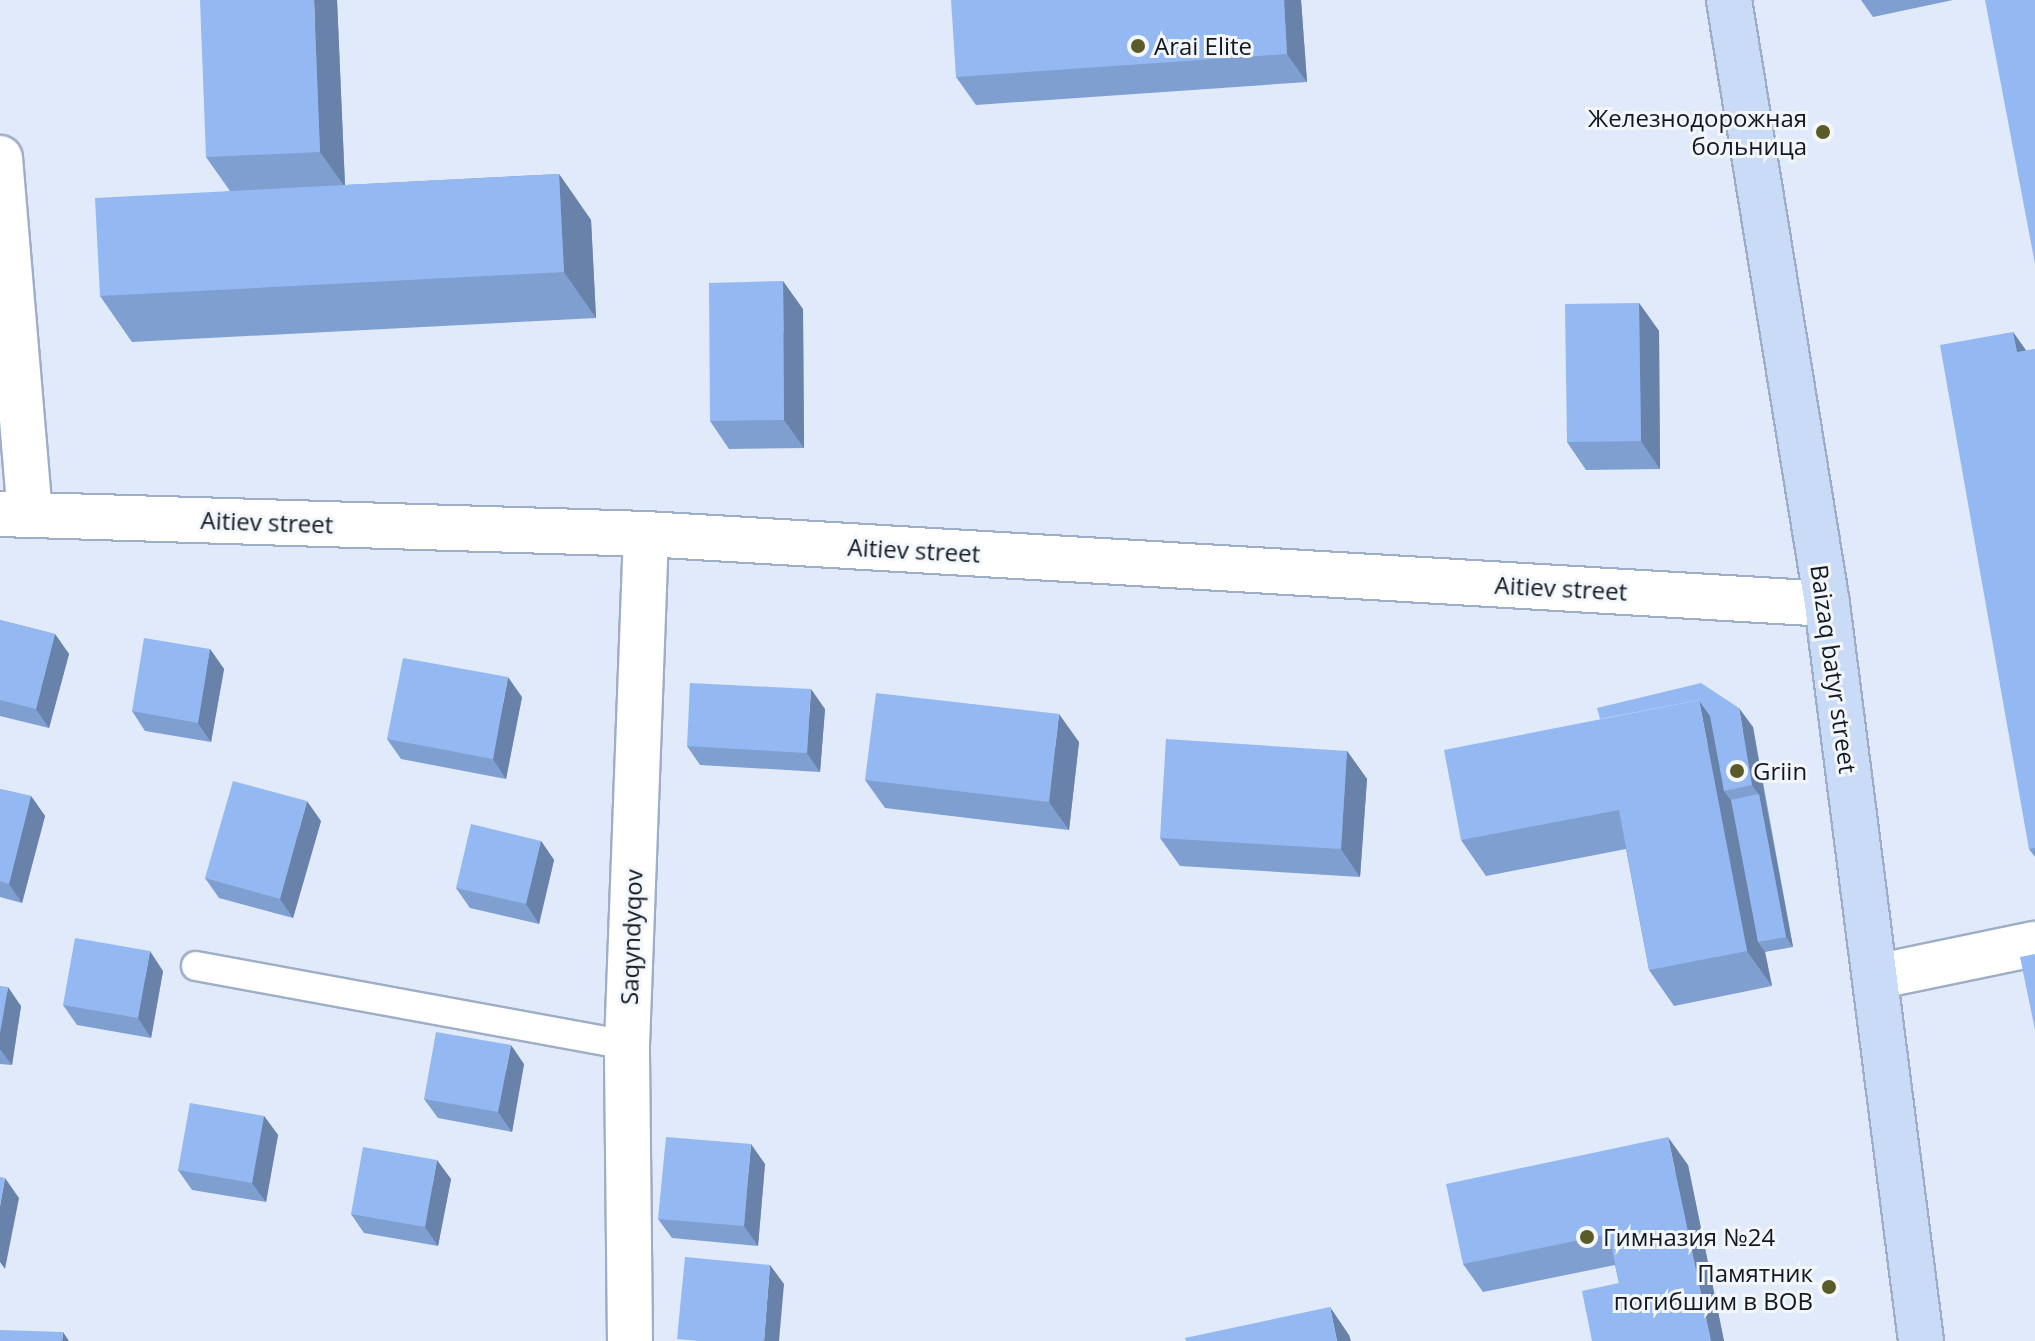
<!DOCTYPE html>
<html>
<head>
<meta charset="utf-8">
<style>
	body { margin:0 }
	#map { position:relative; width:2035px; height:1341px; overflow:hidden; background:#e0eafa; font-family:"Open Sans",sans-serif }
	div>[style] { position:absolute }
	.roads { filter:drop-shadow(2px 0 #9eaec7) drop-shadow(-2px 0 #9eaec7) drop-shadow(0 2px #9eaec7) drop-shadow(0 -2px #9eaec7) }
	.service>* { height:28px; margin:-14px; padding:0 14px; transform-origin:14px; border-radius:14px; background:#fff }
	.minor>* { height:44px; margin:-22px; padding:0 22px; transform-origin:22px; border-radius:22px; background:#fff }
	.tertiary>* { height:44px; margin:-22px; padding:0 22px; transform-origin:22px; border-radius:22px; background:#fff }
	.secondary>* { height:44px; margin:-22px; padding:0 22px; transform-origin:22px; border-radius:22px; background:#cadbf7 }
	.wall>* { inset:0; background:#7f9fd0 }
	.shaded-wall>* { inset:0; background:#6882a9 }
	.building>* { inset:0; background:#94b9f2 }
	.dots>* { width:22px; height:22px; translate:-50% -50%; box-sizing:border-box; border:4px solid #f3f7fc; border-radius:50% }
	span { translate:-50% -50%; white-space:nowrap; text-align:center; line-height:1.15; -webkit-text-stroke:6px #f3f7fc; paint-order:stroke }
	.poi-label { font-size:24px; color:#131922 }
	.left { translate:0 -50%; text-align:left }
	.right { translate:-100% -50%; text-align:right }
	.street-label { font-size:24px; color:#131922 }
</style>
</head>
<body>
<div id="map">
	<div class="roads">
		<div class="service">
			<div style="left:196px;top:966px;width:438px;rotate:10.4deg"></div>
		</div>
		<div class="minor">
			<div style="left:0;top:158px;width:358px;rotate:85.2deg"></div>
			<div style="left:1875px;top:977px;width:163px;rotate:-11.7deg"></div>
			<div style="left:630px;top:1341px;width:296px;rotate:-90.6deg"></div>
			<div style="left:627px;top:1045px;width:511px;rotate:-87.87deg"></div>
		</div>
		<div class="tertiary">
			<div style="left:0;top:514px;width:646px;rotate:1.77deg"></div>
			<div style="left:646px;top:534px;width:1183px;rotate:3.39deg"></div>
		</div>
		<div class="secondary">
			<div style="left:1729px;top:0;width:612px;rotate:80.78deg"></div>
			<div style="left:1827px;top:604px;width:743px;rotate:82.73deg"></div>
		</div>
	</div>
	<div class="wall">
		<div style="clip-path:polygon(337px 0,345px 185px,559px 174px,591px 220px,596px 318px,132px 342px,100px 296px,230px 191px,206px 157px)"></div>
		<div style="clip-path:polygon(1301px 0,1307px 82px,976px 105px,956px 77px)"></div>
		<div style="clip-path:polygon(1861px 0,1953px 0,1873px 17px)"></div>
		<div style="clip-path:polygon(1639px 303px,1659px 331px,1660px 469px,1586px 470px,1567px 442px)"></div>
		<div style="clip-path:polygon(803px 309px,804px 448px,729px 449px,710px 421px)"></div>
		<div style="clip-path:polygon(2013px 332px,2026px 351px,2035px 349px,2035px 857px,2029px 849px)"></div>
		<div style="clip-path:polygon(0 620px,55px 634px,69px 654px,49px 728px,0 716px)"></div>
		<div style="clip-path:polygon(210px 649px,224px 669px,211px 742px,145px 731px,132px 711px)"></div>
		<div style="clip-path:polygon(522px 697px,506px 779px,401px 759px,387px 739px)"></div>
		<div style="clip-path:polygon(825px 709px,820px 772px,700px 765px,687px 746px)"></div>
		<div style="clip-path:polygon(1753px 727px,1793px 947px,1765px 952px,1772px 986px,1674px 1006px,1649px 970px,1626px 849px,1486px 876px,1461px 840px)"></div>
		<div style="clip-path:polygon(1079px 742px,1069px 830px,885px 808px,865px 780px)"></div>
		<div style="clip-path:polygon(1347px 751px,1367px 779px,1360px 877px,1180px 866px,1160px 838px)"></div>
		<div style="clip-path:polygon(0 789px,31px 796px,45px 816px,22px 903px,0 897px)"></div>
		<div style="clip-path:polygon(321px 821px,293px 918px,219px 898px,205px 878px)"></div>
		<div style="clip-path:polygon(541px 841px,554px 860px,539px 924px,470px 908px,456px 888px)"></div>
		<div style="clip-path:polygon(163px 971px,151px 1038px,77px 1025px,63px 1005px)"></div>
		<div style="clip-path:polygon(0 986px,21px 1006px,12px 1065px,0 1064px)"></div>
		<div style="clip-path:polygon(524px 1064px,512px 1132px,438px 1118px,424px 1099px)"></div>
		<div style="clip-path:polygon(264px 1116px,278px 1135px,266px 1202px,192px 1190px,178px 1170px)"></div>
		<div style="clip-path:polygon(765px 1164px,758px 1246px,672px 1238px,658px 1219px)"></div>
		<div style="clip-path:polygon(1688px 1165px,1724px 1341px,1592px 1341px,1619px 1283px,1615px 1265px,1483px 1292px,1463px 1264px)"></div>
		<div style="clip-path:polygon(451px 1179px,438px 1246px,364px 1233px,351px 1214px)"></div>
	</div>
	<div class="shaded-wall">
		<div style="clip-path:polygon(314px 0,337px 0,345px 187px,320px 152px)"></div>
		<div style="clip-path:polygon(1284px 0,1301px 0,1307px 82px,1287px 54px)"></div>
		<div style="clip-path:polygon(559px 174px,591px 220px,596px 318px,564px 272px)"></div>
		<div style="clip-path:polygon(783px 281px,803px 309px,804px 448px,784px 420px)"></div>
		<div style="clip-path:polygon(1639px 303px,1659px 331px,1660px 469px,1641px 441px)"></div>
		<div style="clip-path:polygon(2013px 332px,2035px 363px,2017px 352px)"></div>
		<div style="clip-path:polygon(55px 634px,69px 654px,49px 728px,36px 709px)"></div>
		<div style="clip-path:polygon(210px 649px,224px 669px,211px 742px,198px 723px)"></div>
		<div style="clip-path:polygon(508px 677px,522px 697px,506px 779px,493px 759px)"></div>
		<div style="clip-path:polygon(811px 689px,825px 709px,820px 772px,807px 753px)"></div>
		<div style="clip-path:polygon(1699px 700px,1724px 735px,1724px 791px,1738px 810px,1758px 942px,1765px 952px,1772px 986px,1747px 951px)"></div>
		<div style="clip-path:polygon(1739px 708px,1753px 727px,1766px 804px,1752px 785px)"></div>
		<div style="clip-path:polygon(1059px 714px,1079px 742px,1069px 830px,1049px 802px)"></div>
		<div style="clip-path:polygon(1347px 751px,1367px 779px,1360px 877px,1341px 849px)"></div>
		<div style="clip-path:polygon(1759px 794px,1766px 804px,1793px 947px,1786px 937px)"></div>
		<div style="clip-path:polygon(31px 796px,45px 816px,22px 903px,9px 884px)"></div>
		<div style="clip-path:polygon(307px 801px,321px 821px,293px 918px,280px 899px)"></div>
		<div style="clip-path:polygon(541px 841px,554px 860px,539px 924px,526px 904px)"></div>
		<div style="clip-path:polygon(150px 951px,163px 971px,151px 1038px,138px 1018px)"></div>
		<div style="clip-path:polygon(8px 987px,21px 1006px,12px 1065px,0 1049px,0 1033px)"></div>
		<div style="clip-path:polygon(511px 1045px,524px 1064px,512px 1132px,498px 1112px)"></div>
		<div style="clip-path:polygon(264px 1116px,278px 1135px,266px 1202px,252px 1183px)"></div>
		<div style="clip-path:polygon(1668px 1137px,1688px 1165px,1724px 1341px,1711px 1341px)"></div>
		<div style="clip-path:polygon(751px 1144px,765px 1164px,758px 1246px,744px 1226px)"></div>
		<div style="clip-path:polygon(437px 1160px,451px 1179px,438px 1246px,425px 1227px)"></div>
		<div style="clip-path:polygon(5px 1178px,19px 1198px,5px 1269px,0 1262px,0 1206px)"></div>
		<div style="clip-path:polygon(770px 1265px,784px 1284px,779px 1341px,764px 1341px)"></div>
		<div style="clip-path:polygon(1330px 1307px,1349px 1335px,1351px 1341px,1337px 1341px)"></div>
		<div style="clip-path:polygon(63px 1332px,69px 1341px,62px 1341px)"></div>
	</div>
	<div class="building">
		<div style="clip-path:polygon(200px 0,314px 0,320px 152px,206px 157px)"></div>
		<div style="clip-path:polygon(951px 0,1284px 0,1287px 54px,956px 77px)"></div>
		<div style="clip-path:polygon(1985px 0,2035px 0,2035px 264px)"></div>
		<div style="clip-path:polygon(559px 174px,564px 272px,100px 296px,95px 198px)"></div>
		<div style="clip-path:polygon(783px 281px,784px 420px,710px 421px,709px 283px)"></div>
		<div style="clip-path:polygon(1639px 303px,1641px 441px,1567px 442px,1565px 304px)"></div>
		<div style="clip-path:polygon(2013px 332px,2017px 352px,2035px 349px,2035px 848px,2029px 849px,1940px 345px)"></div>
		<div style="clip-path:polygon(0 620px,55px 634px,36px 709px,0 700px)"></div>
		<div style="clip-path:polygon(144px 638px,210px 649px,198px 723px,132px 711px)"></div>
		<div style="clip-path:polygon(403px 658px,508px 677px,493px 759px,387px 739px)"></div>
		<div style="clip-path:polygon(690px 683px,811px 689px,807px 753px,687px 746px)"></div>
		<div style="clip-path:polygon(1701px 683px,1739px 708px,1752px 785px,1724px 791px,1710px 716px,1699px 700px,1600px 719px,1597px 708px)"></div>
		<div style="clip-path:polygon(876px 693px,1059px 714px,1049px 802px,865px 780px)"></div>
		<div style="clip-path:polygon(1699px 700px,1747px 951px,1649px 970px,1619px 810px,1461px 840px,1444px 750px)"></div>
		<div style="clip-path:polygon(1166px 739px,1347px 751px,1341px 849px,1160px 838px)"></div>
		<div style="clip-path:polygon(233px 781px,307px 801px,280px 899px,205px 878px)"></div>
		<div style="clip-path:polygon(0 789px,31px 796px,9px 884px,0 881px)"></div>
		<div style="clip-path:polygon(1759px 794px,1786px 937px,1758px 942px,1731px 800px)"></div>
		<div style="clip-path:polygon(471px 824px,541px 841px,526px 904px,456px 888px)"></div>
		<div style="clip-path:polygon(75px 938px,150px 951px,138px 1018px,63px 1005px)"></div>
		<div style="clip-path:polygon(2035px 954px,2035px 1030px,2020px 957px)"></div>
		<div style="clip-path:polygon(0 986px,8px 987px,0 1033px)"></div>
		<div style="clip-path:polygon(436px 1032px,511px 1045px,498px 1112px,424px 1099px)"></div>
		<div style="clip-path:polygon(190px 1103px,264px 1116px,252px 1183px,178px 1170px)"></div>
		<div style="clip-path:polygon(666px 1137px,751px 1144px,744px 1226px,658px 1219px)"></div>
		<div style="clip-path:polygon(1668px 1137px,1711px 1341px,1592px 1341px,1582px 1291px,1619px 1283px,1609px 1234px,1463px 1264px,1446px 1184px)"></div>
		<div style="clip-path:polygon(363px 1147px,437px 1160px,425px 1227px,351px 1214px)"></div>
		<div style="clip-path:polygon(0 1177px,5px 1178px,0 1206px)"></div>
		<div style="clip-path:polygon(685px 1257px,770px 1265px,764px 1341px,698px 1341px,677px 1339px)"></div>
		<div style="clip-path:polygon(1330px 1307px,1337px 1341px,1186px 1341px,1185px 1338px)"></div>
		<div style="clip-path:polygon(0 1330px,63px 1332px,62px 1341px,0 1341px)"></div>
	</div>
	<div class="dots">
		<div style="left:1138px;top:46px;background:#595c29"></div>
		<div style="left:1823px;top:132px;background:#595c29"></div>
		<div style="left:1737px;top:771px;background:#595c29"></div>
		<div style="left:1587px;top:1237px;background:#595c29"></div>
		<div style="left:1829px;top:1287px;background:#595c29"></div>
	</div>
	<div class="poi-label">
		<span class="left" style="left:1154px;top:46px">Arai Elite</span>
		<span class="right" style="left:1807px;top:132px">Железнодорожная<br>больница</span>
		<span class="left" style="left:1753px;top:771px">Griin</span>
		<span class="left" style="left:1603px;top:1237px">Гимназия №24</span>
		<span class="right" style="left:1813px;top:1287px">Памятник<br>погибшим в ВОВ</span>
	</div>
	<div class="street-label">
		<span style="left:267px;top:522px;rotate:2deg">Aitiev street</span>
		<span style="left:914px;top:550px;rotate:3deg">Aitiev street</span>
		<span style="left:1561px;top:588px;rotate:3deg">Aitiev street</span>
		<span style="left:1834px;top:669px;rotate:82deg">Baizaq batyr street</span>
		<span style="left:631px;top:937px;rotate:-88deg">Saqyndyqov</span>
	</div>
</div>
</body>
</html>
